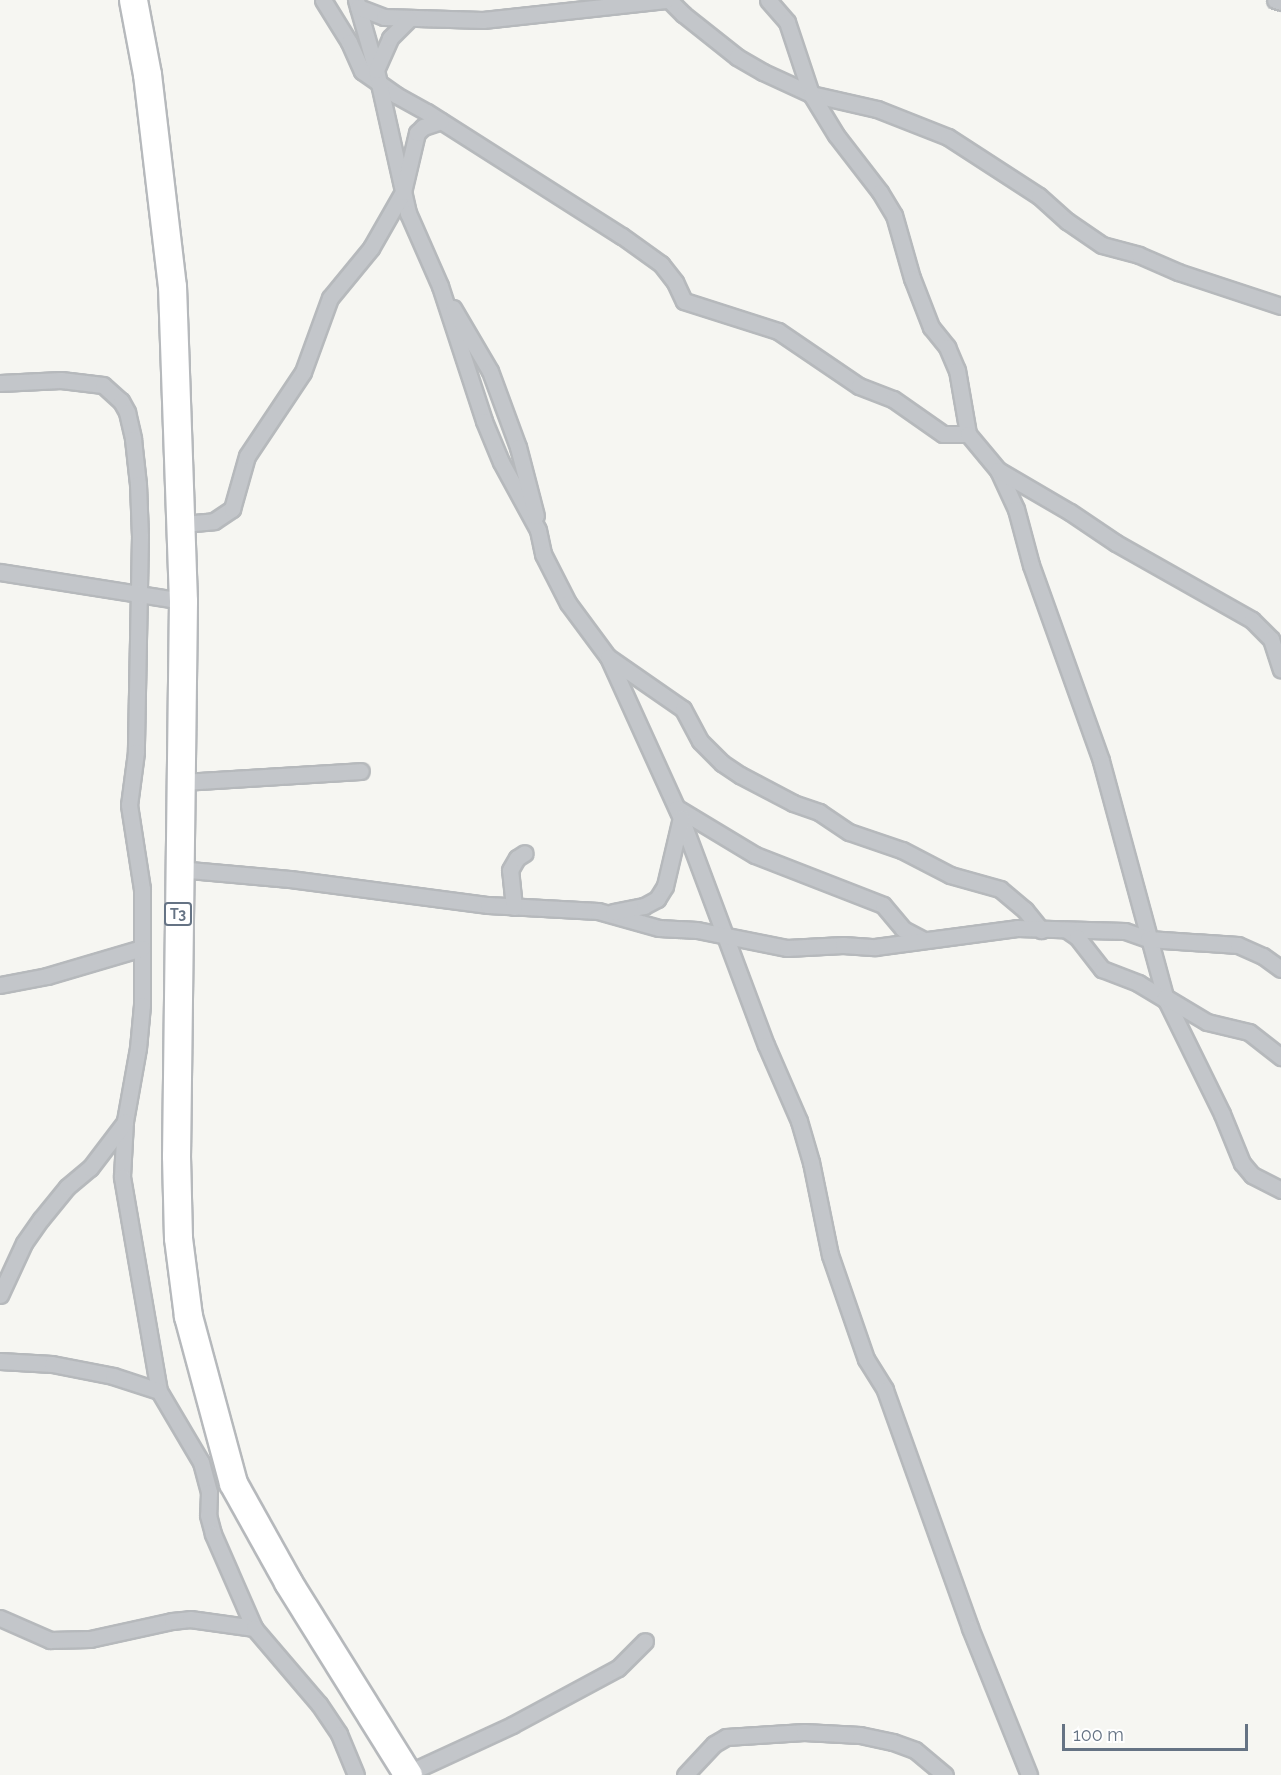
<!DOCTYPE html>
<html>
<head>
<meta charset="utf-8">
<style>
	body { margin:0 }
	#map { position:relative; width:1281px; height:1775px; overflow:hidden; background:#f6f6f2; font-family:Raleway,sans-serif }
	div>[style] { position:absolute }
	.roads { filter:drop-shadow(2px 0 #b6b9bc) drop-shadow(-2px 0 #b6b9bc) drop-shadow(0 2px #b6b9bc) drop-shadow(0 -2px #b6b9bc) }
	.street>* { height:15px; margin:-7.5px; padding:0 7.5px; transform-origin:7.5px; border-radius:7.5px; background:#c3c6ca }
	.highway>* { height:27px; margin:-13.5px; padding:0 13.5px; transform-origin:13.5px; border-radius:13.5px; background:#fff }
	span { translate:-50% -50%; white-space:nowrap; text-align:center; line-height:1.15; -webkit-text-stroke:6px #fff; paint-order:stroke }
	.shield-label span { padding:2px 4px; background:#fff; border:2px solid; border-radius:4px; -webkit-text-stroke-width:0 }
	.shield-label { font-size:14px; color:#657384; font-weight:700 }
	.scale { position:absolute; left:1062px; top:1724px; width:186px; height:27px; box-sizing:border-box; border:3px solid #657384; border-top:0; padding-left:8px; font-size:18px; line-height:21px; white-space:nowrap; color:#657384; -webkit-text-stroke:4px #fff; paint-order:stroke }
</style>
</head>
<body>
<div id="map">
	<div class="roads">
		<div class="street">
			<div style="left:323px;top:0;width:49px;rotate:58.2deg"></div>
			<div style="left:349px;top:42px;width:32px;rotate:66deg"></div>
			<div style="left:362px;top:71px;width:42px;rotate:35.2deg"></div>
			<div style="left:396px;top:95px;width:35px;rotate:29deg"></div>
			<div style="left:427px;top:112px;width:231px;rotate:32.5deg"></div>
			<div style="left:622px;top:236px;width:48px;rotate:35.7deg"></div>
			<div style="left:661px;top:264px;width:23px;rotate:52deg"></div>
			<div style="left:675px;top:282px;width:21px;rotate:65deg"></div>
			<div style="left:684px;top:301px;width:99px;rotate:17.7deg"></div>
			<div style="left:778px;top:331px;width:98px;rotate:34.2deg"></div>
			<div style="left:859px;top:386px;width:36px;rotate:21deg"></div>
			<div style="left:893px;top:399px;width:61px;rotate:35deg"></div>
			<div style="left:943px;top:434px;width:25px"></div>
			<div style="left:356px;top:0;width:73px;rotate:74.1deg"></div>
			<div style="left:376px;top:70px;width:147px;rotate:77.4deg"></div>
			<div style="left:408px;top:213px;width:80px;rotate:66.3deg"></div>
			<div style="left:440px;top:286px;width:142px;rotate:71.9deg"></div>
			<div style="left:484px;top:421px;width:44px;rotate:67.5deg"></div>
			<div style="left:501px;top:462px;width:77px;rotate:61.4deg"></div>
			<div style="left:538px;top:530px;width:25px;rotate:78deg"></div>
			<div style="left:543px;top:554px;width:55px;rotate:63deg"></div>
			<div style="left:568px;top:603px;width:67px;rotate:53.5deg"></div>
			<div style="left:608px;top:657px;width:177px;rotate:65.6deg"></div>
			<div style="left:681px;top:818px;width:242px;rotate:69.5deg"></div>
			<div style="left:766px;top:1045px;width:83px;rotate:66.5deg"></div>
			<div style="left:799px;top:1121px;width:43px;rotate:73.7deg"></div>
			<div style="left:811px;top:1162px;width:95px;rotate:78.5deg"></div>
			<div style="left:830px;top:1255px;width:110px;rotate:70.9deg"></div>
			<div style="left:866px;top:1359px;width:36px;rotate:58deg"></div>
			<div style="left:885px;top:1390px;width:253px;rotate:70.3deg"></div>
			<div style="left:970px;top:1628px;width:158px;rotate:68.1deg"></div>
			<div style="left:669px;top:0;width:20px;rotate:45deg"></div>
			<div style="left:683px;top:14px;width:69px;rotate:38.5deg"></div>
			<div style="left:737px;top:57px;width:30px;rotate:30deg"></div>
			<div style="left:763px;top:72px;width:53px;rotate:24.6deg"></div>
			<div style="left:811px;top:94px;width:68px;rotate:12.8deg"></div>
			<div style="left:877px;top:109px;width:76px;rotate:21.5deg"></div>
			<div style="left:948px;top:137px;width:108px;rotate:33deg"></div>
			<div style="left:1039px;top:196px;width:38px;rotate:42deg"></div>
			<div style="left:1067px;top:221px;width:42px;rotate:34.4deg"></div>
			<div style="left:1102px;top:245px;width:38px;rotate:15deg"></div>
			<div style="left:1139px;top:255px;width:43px;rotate:23.6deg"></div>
			<div style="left:1178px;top:272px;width:108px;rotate:18.3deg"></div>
			<div style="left:768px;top:0;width:29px;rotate:49deg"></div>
			<div style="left:787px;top:22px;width:76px;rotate:71.6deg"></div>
			<div style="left:811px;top:94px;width:48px;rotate:58.6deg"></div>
			<div style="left:836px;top:135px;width:72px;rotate:52.3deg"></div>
			<div style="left:880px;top:192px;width:27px;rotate:59deg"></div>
			<div style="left:894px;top:215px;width:66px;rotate:74.1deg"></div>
			<div style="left:912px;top:278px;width:53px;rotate:68.8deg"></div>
			<div style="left:931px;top:327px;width:26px;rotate:51deg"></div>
			<div style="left:947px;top:347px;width:25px;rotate:67deg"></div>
			<div style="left:957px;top:370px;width:65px;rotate:80.2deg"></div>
			<div style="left:968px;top:434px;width:47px;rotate:50.2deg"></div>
			<div style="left:998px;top:470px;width:43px;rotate:65.2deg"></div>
			<div style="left:1016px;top:509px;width:58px;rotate:75deg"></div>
			<div style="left:1031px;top:565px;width:208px;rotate:70.3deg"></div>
			<div style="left:1101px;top:761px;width:248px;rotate:74.8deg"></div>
			<div style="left:1166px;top:1000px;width:127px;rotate:63.8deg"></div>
			<div style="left:1222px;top:1114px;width:53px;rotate:67.8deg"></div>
			<div style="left:1242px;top:1163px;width:16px;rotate:50deg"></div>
			<div style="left:1252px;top:1175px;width:33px;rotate:27deg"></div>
			<div style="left:1275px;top:0;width:6px;rotate:18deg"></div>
			<div style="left:358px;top:7px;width:28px;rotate:21deg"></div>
			<div style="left:384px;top:17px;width:99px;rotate:1.7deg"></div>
			<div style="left:483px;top:20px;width:184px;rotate:-6.2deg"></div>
			<div style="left:376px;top:70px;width:35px;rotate:-66deg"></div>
			<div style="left:390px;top:38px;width:27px;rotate:-45deg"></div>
			<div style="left:453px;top:308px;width:73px;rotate:59.6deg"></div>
			<div style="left:490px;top:371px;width:81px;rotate:69.8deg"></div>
			<div style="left:518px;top:447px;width:71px;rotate:75.4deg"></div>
			<div style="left:0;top:383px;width:61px;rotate:-2.8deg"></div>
			<div style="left:61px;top:380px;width:42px;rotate:6.8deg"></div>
			<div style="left:103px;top:385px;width:24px;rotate:42deg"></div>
			<div style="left:121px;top:401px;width:13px;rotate:61deg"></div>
			<div style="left:127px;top:412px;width:28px;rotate:77deg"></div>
			<div style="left:133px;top:439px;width:45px;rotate:83.7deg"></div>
			<div style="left:138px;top:484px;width:52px;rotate:87.8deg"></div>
			<div style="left:140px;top:536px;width:216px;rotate:91.1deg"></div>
			<div style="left:136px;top:752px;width:53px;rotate:97.5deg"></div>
			<div style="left:129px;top:805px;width:85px;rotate:81.2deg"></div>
			<div style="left:142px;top:889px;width:116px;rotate:90deg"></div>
			<div style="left:142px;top:1005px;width:43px;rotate:95.3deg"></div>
			<div style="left:138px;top:1048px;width:74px;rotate:100.1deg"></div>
			<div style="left:125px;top:1121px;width:56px;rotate:93.1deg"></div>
			<div style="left:122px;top:1177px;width:217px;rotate:80.2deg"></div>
			<div style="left:159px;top:1391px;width:82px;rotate:59.4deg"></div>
			<div style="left:201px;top:1462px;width:31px;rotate:75deg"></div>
			<div style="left:209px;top:1492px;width:23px;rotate:92deg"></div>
			<div style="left:208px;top:1515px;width:20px;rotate:75deg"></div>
			<div style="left:213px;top:1534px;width:103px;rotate:66.4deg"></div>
			<div style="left:998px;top:470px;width:83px;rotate:30.3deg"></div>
			<div style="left:1070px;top:512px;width:55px;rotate:34deg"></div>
			<div style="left:1116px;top:543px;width:156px;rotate:29.5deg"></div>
			<div style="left:1252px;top:620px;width:27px;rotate:45deg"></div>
			<div style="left:1271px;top:639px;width:32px;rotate:72deg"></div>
			<div style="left:182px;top:524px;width:32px;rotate:-5deg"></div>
			<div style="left:214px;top:521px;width:22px;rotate:-34deg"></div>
			<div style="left:232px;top:509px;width:55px;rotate:-74.2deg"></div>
			<div style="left:247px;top:456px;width:101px;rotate:-56.3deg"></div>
			<div style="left:303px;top:372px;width:79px;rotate:-70deg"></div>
			<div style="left:330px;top:298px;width:65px;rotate:-50.6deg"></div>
			<div style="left:371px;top:248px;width:64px;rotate:-60.3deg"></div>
			<div style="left:403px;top:192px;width:61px;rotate:-76.7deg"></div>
			<div style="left:417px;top:133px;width:8px;rotate:-45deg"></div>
			<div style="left:423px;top:127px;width:19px;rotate:-18deg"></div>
			<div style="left:0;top:572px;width:185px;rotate:9deg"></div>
			<div style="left:608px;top:657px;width:91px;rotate:34.7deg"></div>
			<div style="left:683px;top:709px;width:36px;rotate:62deg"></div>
			<div style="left:700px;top:741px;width:31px;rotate:45deg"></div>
			<div style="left:722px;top:763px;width:22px;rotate:34deg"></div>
			<div style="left:740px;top:775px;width:60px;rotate:27.8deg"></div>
			<div style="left:793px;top:803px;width:28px;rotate:19deg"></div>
			<div style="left:819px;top:812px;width:36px;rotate:34deg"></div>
			<div style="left:849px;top:832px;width:56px;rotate:18.8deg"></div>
			<div style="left:902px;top:850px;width:54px;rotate:27.5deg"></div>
			<div style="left:950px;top:875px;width:52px;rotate:15.6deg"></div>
			<div style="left:1000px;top:889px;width:33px;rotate:40deg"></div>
			<div style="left:1025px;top:910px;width:26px;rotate:51deg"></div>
			<div style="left:182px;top:782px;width:179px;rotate:-3.5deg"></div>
			<div style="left:677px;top:808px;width:91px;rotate:31.1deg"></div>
			<div style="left:755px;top:855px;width:137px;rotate:21.3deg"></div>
			<div style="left:883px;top:905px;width:31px;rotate:50deg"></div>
			<div style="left:903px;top:929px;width:21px;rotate:28deg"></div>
			<div style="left:178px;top:869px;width:112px;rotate:5.1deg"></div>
			<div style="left:290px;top:879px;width:200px;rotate:7.5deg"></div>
			<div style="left:488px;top:905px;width:110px;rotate:3.1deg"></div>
			<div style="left:598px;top:911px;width:63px;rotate:15.6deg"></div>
			<div style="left:659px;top:928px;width:38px;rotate:3deg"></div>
			<div style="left:697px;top:930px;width:92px;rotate:11.3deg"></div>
			<div style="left:787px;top:948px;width:56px;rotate:-3.1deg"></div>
			<div style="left:843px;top:945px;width:32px;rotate:4deg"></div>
			<div style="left:875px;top:947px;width:143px;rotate:-7.6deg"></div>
			<div style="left:1017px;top:928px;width:108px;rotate:1.6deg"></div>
			<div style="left:1125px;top:931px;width:24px;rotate:19deg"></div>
			<div style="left:1148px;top:939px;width:90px;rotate:3.8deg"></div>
			<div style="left:1238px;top:945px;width:27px;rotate:24deg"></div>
			<div style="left:1263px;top:956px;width:22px;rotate:36deg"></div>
			<div style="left:514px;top:907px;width:37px;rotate:-96deg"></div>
			<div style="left:510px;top:870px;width:14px;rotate:-60deg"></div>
			<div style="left:517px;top:858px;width:9px;rotate:-32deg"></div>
			<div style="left:613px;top:912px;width:32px;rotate:-11deg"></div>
			<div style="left:644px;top:906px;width:15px;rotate:-28deg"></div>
			<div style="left:657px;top:899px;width:15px;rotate:-58deg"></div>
			<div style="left:665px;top:886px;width:70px;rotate:-76.8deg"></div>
			<div style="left:1067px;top:930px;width:12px;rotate:35deg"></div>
			<div style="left:1077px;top:937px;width:41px;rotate:52deg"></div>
			<div style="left:1102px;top:969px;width:39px;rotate:21deg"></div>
			<div style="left:1138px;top:983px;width:33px;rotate:31deg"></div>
			<div style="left:0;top:985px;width:48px;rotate:-10.8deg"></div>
			<div style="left:47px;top:976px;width:99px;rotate:-16.4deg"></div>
			<div style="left:1165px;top:997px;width:49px;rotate:30.8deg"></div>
			<div style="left:1207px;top:1022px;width:43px;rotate:13.4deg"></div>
			<div style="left:1249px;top:1032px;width:41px;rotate:38deg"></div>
			<div style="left:0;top:1295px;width:57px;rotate:-65.2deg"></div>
			<div style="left:24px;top:1243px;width:29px;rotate:-55deg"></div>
			<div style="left:41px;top:1219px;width:41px;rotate:-50.9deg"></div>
			<div style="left:67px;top:1187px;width:30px;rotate:-40deg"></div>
			<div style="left:90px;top:1168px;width:58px;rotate:-52.7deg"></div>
			<div style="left:0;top:1361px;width:52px;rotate:3.3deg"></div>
			<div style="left:52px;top:1364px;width:62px;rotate:11.1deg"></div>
			<div style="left:113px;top:1376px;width:48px;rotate:18.1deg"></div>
			<div style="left:0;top:1618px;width:55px;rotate:23.7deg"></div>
			<div style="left:50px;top:1640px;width:40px;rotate:-1.4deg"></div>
			<div style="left:90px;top:1639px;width:84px;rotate:-12.4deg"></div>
			<div style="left:172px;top:1621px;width:18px;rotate:-6deg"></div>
			<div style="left:190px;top:1619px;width:65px;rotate:8deg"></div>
			<div style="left:254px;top:1628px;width:100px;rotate:49.5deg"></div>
			<div style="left:319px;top:1704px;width:36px;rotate:56deg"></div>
			<div style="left:339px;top:1734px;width:44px;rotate:67.5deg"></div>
			<div style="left:404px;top:1775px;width:119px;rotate:-24.8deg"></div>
			<div style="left:512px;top:1725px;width:120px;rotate:-28.3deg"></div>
			<div style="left:618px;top:1668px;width:38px;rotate:-45deg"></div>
			<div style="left:685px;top:1775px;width:42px;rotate:-46.9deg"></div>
			<div style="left:714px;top:1744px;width:14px;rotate:-30deg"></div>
			<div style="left:726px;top:1737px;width:78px;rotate:-3.7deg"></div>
			<div style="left:804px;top:1732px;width:56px;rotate:3.1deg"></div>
			<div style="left:860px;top:1735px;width:34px;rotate:12deg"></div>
			<div style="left:893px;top:1742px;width:23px;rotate:20deg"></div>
			<div style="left:915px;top:1750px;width:39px;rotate:40deg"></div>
		</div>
		<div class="highway">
			<div style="left:133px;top:0;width:75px;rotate:79.3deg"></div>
			<div style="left:147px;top:74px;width:213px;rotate:83.3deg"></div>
			<div style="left:172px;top:286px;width:315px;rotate:88deg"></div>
			<div style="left:183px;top:601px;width:555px;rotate:90.72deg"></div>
			<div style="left:176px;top:1156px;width:82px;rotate:88.6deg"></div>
			<div style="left:178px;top:1238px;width:79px;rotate:82.7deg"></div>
			<div style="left:188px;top:1316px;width:173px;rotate:74.9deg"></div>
			<div style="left:233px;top:1483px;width:113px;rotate:60.9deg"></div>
			<div style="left:288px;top:1582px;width:227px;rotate:58.1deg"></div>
		</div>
	</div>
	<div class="shield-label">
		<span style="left:178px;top:914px">T3</span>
	</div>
	<div class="scale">100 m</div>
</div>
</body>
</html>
